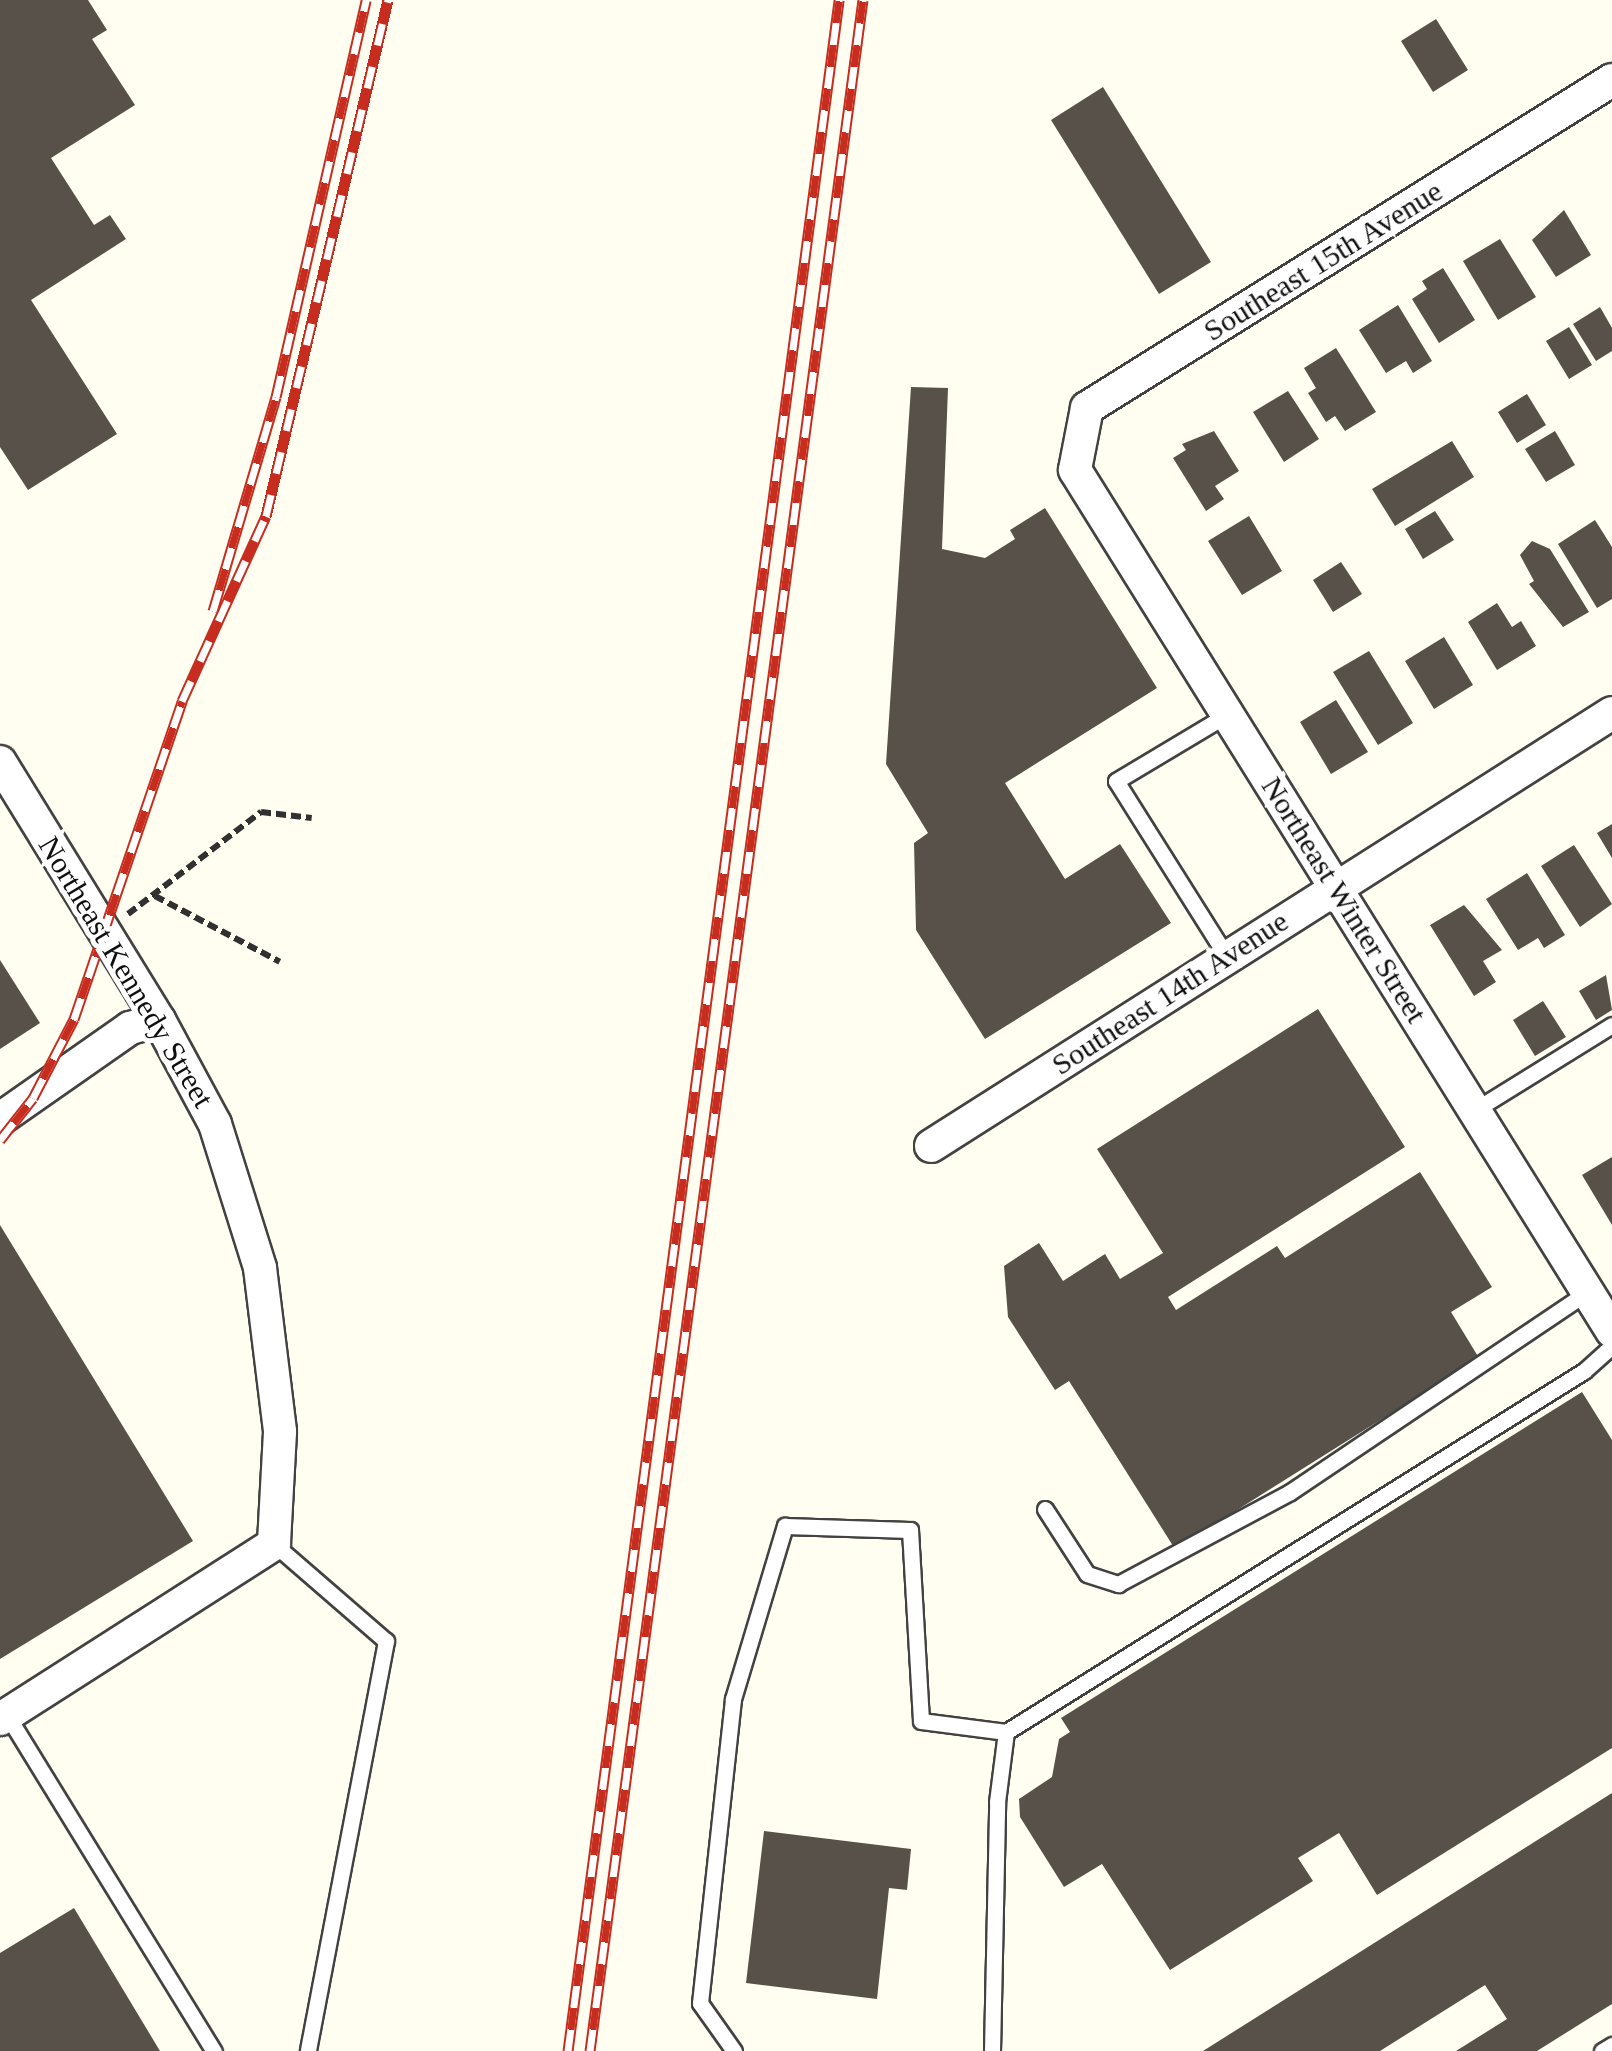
<!DOCTYPE html>
<html>
<head>
<meta charset="utf-8">
<style>
	body { margin:0 }
	#map { position:relative; width:1612px; height:2051px; overflow:hidden; background:#fffef0; font-family:"Times New Roman",serif }
	div>[style] { position:absolute }
	.building>* { inset:0; background:#58514a }
	.path>* { height:6px; margin-top:-3px; transform-origin:0; background:repeating-linear-gradient(90deg,#313131 0 10px,transparent 0 15px) }
	.roads { filter:drop-shadow(2px 0 #424242) drop-shadow(-2px 0 #424242) drop-shadow(0 2px #424242) drop-shadow(0 -2px #424242) }
	.service>* { height:15px; margin:-7.5px; padding:0 7.5px; transform-origin:7.5px; border-radius:7.5px; background:#fff }
	.minor>* { height:32px; margin:-16px; padding:0 16px; transform-origin:16px; border-radius:16px; background:#fff }
	.rail>* { height:11px; margin-top:-5.5px; transform-origin:0; background:repeating-linear-gradient(90deg,#fff 0 22px,#c72d1f 0 44px); box-sizing:border-box; border-block:2px solid #c72d1f }
	span { translate:-50% -50%; white-space:nowrap; text-align:center; line-height:1.15; -webkit-text-stroke:10px #fff; paint-order:stroke }
	.street-label { font-size:30px; color:#0f0f0f }
</style>
</head>
<body>
<div id="map">
	<div class="building">
		<div style="clip-path:polygon(0 0,88px 0,107px 30px,92px 39px,135px 105px,51px 158px,94px 225px,110px 215px,126px 239px,31px 300px,117px 434px,28px 490px,0 447px)"></div>
		<div style="clip-path:polygon(1436px 19px,1468px 70px,1433px 92px,1401px 41px)"></div>
		<div style="clip-path:polygon(1103px 87px,1211px 262px,1159px 294px,1051px 120px)"></div>
		<div style="clip-path:polygon(1564px 210px,1591px 255px,1556px 277px,1532px 240px)"></div>
		<div style="clip-path:polygon(1500px 239px,1536px 297px,1498px 320px,1463px 261px)"></div>
		<div style="clip-path:polygon(1443px 268px,1475px 320px,1439px 343px,1412px 299px,1427px 289px,1422px 281px)"></div>
		<div style="clip-path:polygon(1398px 305px,1432px 361px,1413px 373px,1406px 361px,1386px 373px,1359px 330px)"></div>
		<div style="clip-path:polygon(1600px 307px,1612px 328px,1612px 351px,1596px 361px,1573px 324px)"></div>
		<div style="clip-path:polygon(1569px 327px,1592px 365px,1569px 379px,1546px 341px)"></div>
		<div style="clip-path:polygon(1336px 348px,1376px 412px,1345px 431px,1335px 416px,1326px 422px,1308px 393px,1316px 388px,1304px 368px)"></div>
		<div style="clip-path:polygon(911px 387px,948px 388px,942px 549px,985px 558px,1015px 539px,1010px 530px,1045px 508px,1157px 688px,1005px 783px,1065px 879px,1120px 844px,1171px 923px,985px 1039px,916px 930px,914px 843px,928px 833px,886px 764px)"></div>
		<div style="clip-path:polygon(1288px 391px,1319px 439px,1284px 462px,1253px 412px)"></div>
		<div style="clip-path:polygon(1527px 394px,1546px 425px,1517px 443px,1498px 412px)"></div>
		<div style="clip-path:polygon(1214px 431px,1239px 471px,1215px 486px,1224px 499px,1206px 511px,1173px 458px,1186px 450px,1182px 444px)"></div>
		<div style="clip-path:polygon(1555px 431px,1575px 465px,1546px 482px,1525px 449px)"></div>
		<div style="clip-path:polygon(1452px 441px,1474px 477px,1395px 526px,1372px 489px)"></div>
		<div style="clip-path:polygon(1435px 511px,1454px 540px,1423px 559px,1405px 529px)"></div>
		<div style="clip-path:polygon(1249px 516px,1282px 571px,1242px 595px,1208px 541px)"></div>
		<div style="clip-path:polygon(1595px 520px,1612px 547px,1612px 599px,1597px 608px,1558px 544px)"></div>
		<div style="clip-path:polygon(1532px 541px,1550px 549px,1589px 612px,1563px 627px,1529px 584px,1534px 581px,1520px 555px)"></div>
		<div style="clip-path:polygon(1341px 562px,1362px 594px,1333px 612px,1313px 580px)"></div>
		<div style="clip-path:polygon(1497px 603px,1512px 627px,1521px 621px,1536px 646px,1497px 670px,1468px 622px)"></div>
		<div style="clip-path:polygon(1444px 637px,1473px 685px,1434px 709px,1405px 661px)"></div>
		<div style="clip-path:polygon(1369px 651px,1413px 723px,1378px 745px,1333px 672px)"></div>
		<div style="clip-path:polygon(1336px 700px,1368px 752px,1331px 774px,1300px 722px)"></div>
		<div style="clip-path:polygon(1612px 824px,1612px 858px,1597px 833px)"></div>
		<div style="clip-path:polygon(1574px 845px,1612px 904px,1580px 927px,1541px 866px)"></div>
		<div style="clip-path:polygon(1527px 873px,1565px 935px,1544px 948px,1538px 938px,1518px 950px,1486px 899px)"></div>
		<div style="clip-path:polygon(1464px 905px,1502px 950px,1483px 961px,1496px 982px,1474px 996px,1430px 925px)"></div>
		<div style="clip-path:polygon(0 960px,40px 1023px,0 1049px)"></div>
		<div style="clip-path:polygon(1606px 975px,1612px 1010px,1596px 1020px,1579px 991px)"></div>
		<div style="clip-path:polygon(1543px 1001px,1566px 1037px,1535px 1056px,1513px 1020px)"></div>
		<div style="clip-path:polygon(1318px 1009px,1405px 1147px,1168px 1297px,1176px 1310px,1277px 1246px,1285px 1258px,1420px 1172px,1492px 1287px,1451px 1312px,1479px 1358px,1175px 1549px,1069px 1381px,1055px 1390px,1008px 1317px,1004px 1266px,1039px 1243px,1063px 1281px,1105px 1254px,1120px 1279px,1163px 1253px,1097px 1149px)"></div>
		<div style="clip-path:polygon(1612px 1157px,1612px 1225px,1582px 1175px)"></div>
		<div style="clip-path:polygon(0 1225px,193px 1541px,0 1659px)"></div>
		<div style="clip-path:polygon(1582px 1392px,1612px 1440px,1612px 1748px,1377px 1895px,1339px 1833px,1298px 1858px,1313px 1881px,1170px 1970px,1102px 1864px,1064px 1887px,1020px 1817px,1019px 1799px,1052px 1777px,1059px 1739px,1070px 1732px,1061px 1718px)"></div>
		<div style="clip-path:polygon(1612px 1793px,1612px 2004px,1537px 2051px,1456px 2051px,1507px 2019px,1485px 1985px,1380px 2051px,1203px 2051px)"></div>
		<div style="clip-path:polygon(764px 1831px,911px 1849px,907px 1890px,889px 1888px,877px 1999px,746px 1983px)"></div>
		<div style="clip-path:polygon(74px 1908px,160px 2051px,0 2051px,0 1953px)"></div>
	</div>
	<div class="path">
		<div style="left:155px;top:896px;width:141px;rotate:27.8deg"></div>
		<div style="left:128px;top:914px;width:168px;rotate:-37.5deg"></div>
		<div style="left:261px;top:812px;width:51px;rotate:6.7deg"></div>
	</div>
	<div class="roads">
		<div class="service">
			<div style="left:1227px;top:957px;width:208px;rotate:-122.2deg"></div>
			<div style="left:1116px;top:781px;width:131px;rotate:-30.9deg"></div>
			<div style="left:1475px;top:1110px;width:161px;rotate:-31.8deg"></div>
			<div style="left:1045px;top:1509px;width:77px;rotate:57.1deg"></div>
			<div style="left:1087px;top:1574px;width:33px;rotate:18deg"></div>
			<div style="left:1118px;top:1584px;width:195px;rotate:-28.1deg"></div>
			<div style="left:1290px;top:1492px;width:359px;rotate:-33.9deg"></div>
			<div style="left:274px;top:1544px;width:148px;rotate:40.9deg"></div>
			<div style="left:386px;top:1641px;width:417px;rotate:100.8deg"></div>
			<div style="left:7px;top:1715px;width:395px;rotate:58.4deg"></div>
			<div style="left:734px;top:2051px;width:59px;rotate:-125.3deg"></div>
			<div style="left:700px;top:2003px;width:306px;rotate:-83.8deg"></div>
			<div style="left:733px;top:1699px;width:181px;rotate:-73.3deg"></div>
			<div style="left:785px;top:1526px;width:125px;rotate:1.8deg"></div>
			<div style="left:910px;top:1530px;width:191px;rotate:86.7deg"></div>
			<div style="left:921px;top:1721px;width:86px;rotate:7.4deg"></div>
			<div style="left:1006px;top:1732px;width:681px;rotate:-31.99deg"></div>
			<div style="left:1584px;top:1371px;width:38px;rotate:-42deg"></div>
			<div style="left:992px;top:2051px;width:249px;rotate:-88.8deg"></div>
			<div style="left:997px;top:1802px;width:71px;rotate:-82.7deg"></div>
			<div style="left:1602px;top:2051px;width:12px;rotate:-31deg"></div>
		</div>
		<div class="minor">
			<div style="left:1612px;top:80px;width:619px;rotate:148deg"></div>
			<div style="left:1087px;top:408px;width:63px;rotate:101deg"></div>
			<div style="left:1075px;top:470px;width:1015px;rotate:58.05deg"></div>
			<div style="left:0;top:762px;width:303px;rotate:58.4deg"></div>
			<div style="left:159px;top:1020px;width:118px;rotate:61.7deg"></div>
			<div style="left:215px;top:1124px;width:151px;rotate:72.6deg"></div>
			<div style="left:260px;top:1268px;width:165px;rotate:83deg"></div>
			<div style="left:280px;top:1432px;width:112px;rotate:93.1deg"></div>
			<div style="left:274px;top:1544px;width:325px;rotate:147.4deg"></div>
			<div style="left:0;top:1119px;width:159px;rotate:-35deg"></div>
			<div style="left:130px;top:1028px;width:30px;rotate:-15deg"></div>
			<div style="left:931px;top:1146px;width:807px;rotate:-32.45deg"></div>
		</div>
	</div>
	<div class="rail">
		<div style="left:213px;top:611px;width:223px;rotate:-73.6deg"></div>
		<div style="left:276px;top:397px;width:407px;rotate:-77.2deg"></div>
		<div style="left:0;top:1140px;width:53px;rotate:-51.8deg"></div>
		<div style="left:33px;top:1098px;width:89px;rotate:-62.6deg"></div>
		<div style="left:74px;top:1019px;width:336px;rotate:-71.2deg"></div>
		<div style="left:182px;top:701px;width:203px;rotate:-65.6deg"></div>
		<div style="left:266px;top:516px;width:530px;rotate:-76.7deg"></div>
		<div style="left:568px;top:2051px;width:2069px;rotate:-82.47deg"></div>
		<div style="left:590px;top:2051px;width:2069px;rotate:-82.42deg"></div>
	</div>
	<div class="street-label">
		<span style="left:1323px;top:261px;rotate:-32deg">Southeast 15th Avenue</span>
		<span style="left:1344px;top:900px;rotate:58deg">Northeast Winter Street</span>
		<span style="left:126px;top:972px;rotate:59deg">Northeast Kennedy Street</span>
		<span style="left:1170px;top:993px;rotate:-33deg">Southeast 14th Avenue</span>
	</div>
</div>
</body>
</html>
